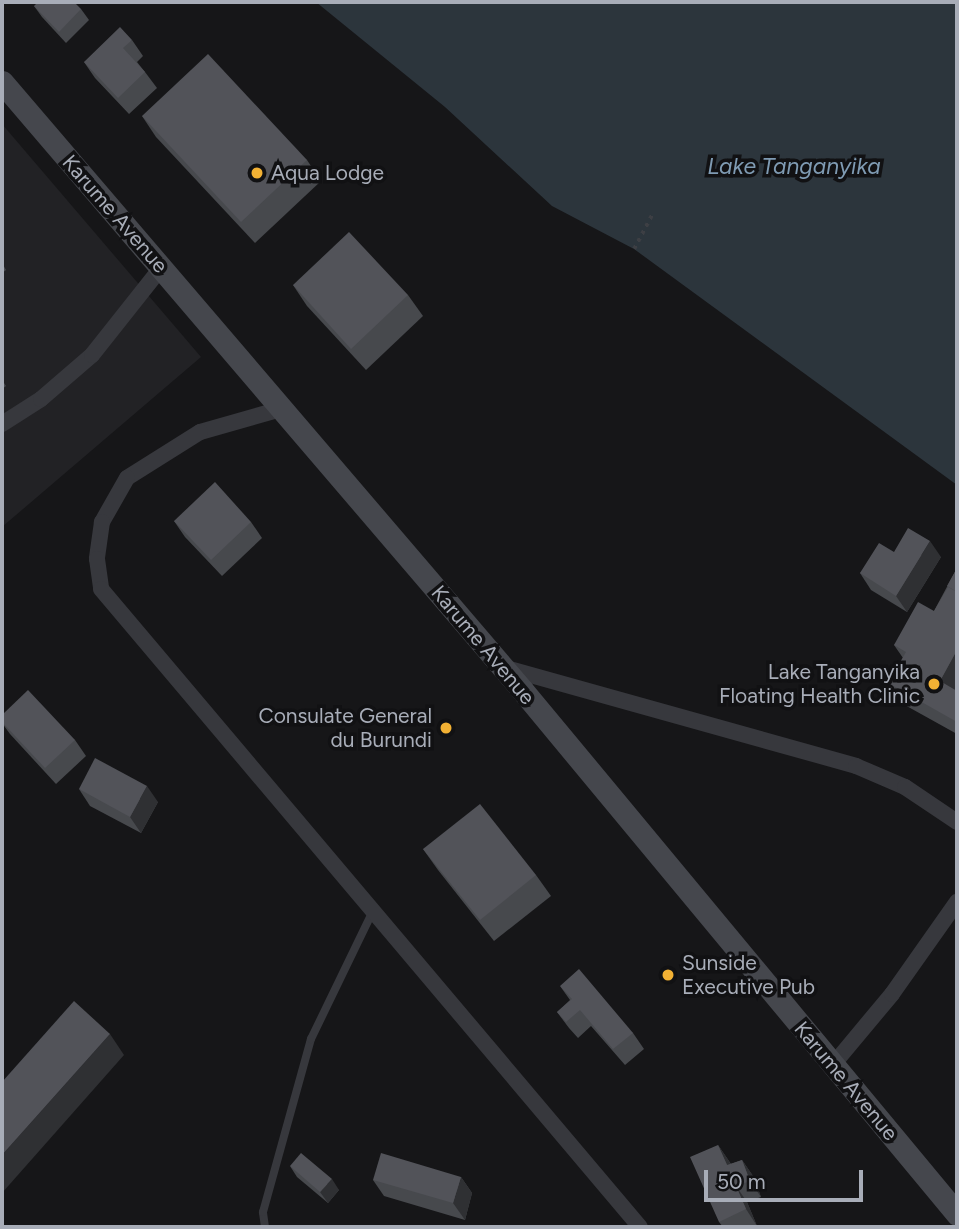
<!DOCTYPE html>
<html>
<head>
<meta charset="utf-8">
<style>
	body { margin:0 }
	#map { position:relative; width:959px; height:1229px; overflow:hidden; background:#161618; font-family:Figtree,sans-serif }
	div>[style] { position:absolute }
	.built>* { inset:0; background:#222225 }
	.water>* { inset:0; background:#2c353c }
	.path>* { height:3.5px; margin-top:-1.75px; transform-origin:0; background:repeating-linear-gradient(90deg,#3d3f44 0 3.5px,transparent 0 8.5px) }
	.lane>* { height:8px; margin:-4px; padding:0 4px; transform-origin:4px; border-radius:4px; background:#37383d }
	.street>* { height:16px; margin:-8px; padding:0 8px; transform-origin:8px; border-radius:8px; background:#37383d }
	.secondary>* { height:23px; margin:-11.5px; padding:0 11.5px; transform-origin:11.5px; border-radius:11.5px; background:#45474d }
	.wall>* { inset:0; background:#47494d }
	.shaded-wall>* { inset:0; background:#2f3033 }
	.building>* { inset:0; background:#525359 }
	.dots>* { width:19px; height:19px; translate:-50% -50%; box-sizing:border-box; border:4px solid #111113; border-radius:50% }
	span { translate:-50% -50%; white-space:nowrap; text-align:center; line-height:1.15; -webkit-text-stroke:7px #111113; paint-order:stroke }
	.poi-label { font-size:21px; color:#a8adb8 }
	.left { translate:0 -50%; text-align:left }
	.right { translate:-100% -50%; text-align:right }
	.street-label { font-size:21px; color:#a8adb8 }
	.water-label { font-size:23px; color:#7f9bb3; font-style:italic }
	.frame { position:absolute; inset:0; border:4px solid #a8adb8; pointer-events:none }
	.scale { position:absolute; left:704px; top:1170px; width:159px; height:32px; box-sizing:border-box; border:4px solid #a8adb8; border-top:0; padding-left:9px; font-size:21px; line-height:24px; white-space:nowrap; color:#a8adb8; -webkit-text-stroke:5px #111113; paint-order:stroke }
</style>
</head>
<body>
<div id="map">
	<div class="built">
		<div style="clip-path:polygon(2px 124px,201px 357px,2px 527px)"></div>
	</div>
	<div class="water">
		<div style="clip-path:polygon(316px 2px,957px 2px,957px 485px,634px 249px,552px 206px,445px 107px)"></div>
	</div>
	<div class="path">
		<div style="left:634px;top:249px;width:41px;rotate:-62.2deg"></div>
	</div>
	<div class="lane">
		<div style="left:265px;top:1227px;width:15px;rotate:-98deg"></div>
		<div style="left:263px;top:1212px;width:180px;rotate:-74.5deg"></div>
		<div style="left:311px;top:1039px;width:142px;rotate:-64.2deg"></div>
	</div>
	<div class="street">
		<div style="left:281px;top:409px;width:84px;rotate:164.1deg"></div>
		<div style="left:200px;top:432px;width:86px;rotate:147.8deg"></div>
		<div style="left:127px;top:478px;width:51px;rotate:119.6deg"></div>
		<div style="left:102px;top:522px;width:37px;rotate:98deg"></div>
		<div style="left:97px;top:559px;width:30px;rotate:82deg"></div>
		<div style="left:101px;top:589px;width:835px;rotate:49.81deg"></div>
		<div style="left:2px;top:424px;width:46px;rotate:-32.7deg"></div>
		<div style="left:41px;top:399px;width:67px;rotate:-40.8deg"></div>
		<div style="left:92px;top:355px;width:111px;rotate:-51.6deg"></div>
		<div style="left:502px;top:667px;width:368px;rotate:15.6deg"></div>
		<div style="left:856px;top:766px;width:53px;rotate:23.2deg"></div>
		<div style="left:905px;top:787px;width:63px;rotate:33.9deg"></div>
		<div style="left:832px;top:1066px;width:94px;rotate:-50.2deg"></div>
		<div style="left:892px;top:994px;width:113px;rotate:-54.8deg"></div>
	</div>
	<div class="secondary">
		<div style="left:2px;top:82px;width:801px;rotate:49.45deg"></div>
		<div style="left:523px;top:691px;width:680px;rotate:50.31deg"></div>
	</div>
	<div class="wall">
		<div style="clip-path:polygon(34px 6px,81px 9px,89px 20px,66px 43px,42px 17px)"></div>
		<div style="clip-path:polygon(132px 40px,143px 56px,137px 62px,145px 72px,157px 88px,129px 114px,95px 78px,84px 62px)"></div>
		<div style="clip-path:polygon(142px 116px,307px 160px,321px 181px,255px 243px,156px 137px)"></div>
		<div style="clip-path:polygon(2px 263px,6px 270px,2px 273px)"></div>
		<div style="clip-path:polygon(293px 285px,408px 295px,423px 316px,366px 370px,307px 306px)"></div>
		<div style="clip-path:polygon(2px 380px,6px 386px,2px 389px)"></div>
		<div style="clip-path:polygon(174px 521px,251px 522px,262px 538px,222px 576px,185px 537px)"></div>
		<div style="clip-path:polygon(894px 552px,941px 557px,907px 612px,871px 590px,860px 573px)"></div>
		<div style="clip-path:polygon(957px 568px,957px 734px,903px 704px,888px 683px,903px 658px,894px 645px,934px 611px)"></div>
		<div style="clip-path:polygon(2px 715px,75px 740px,86px 756px,56px 784px,10px 734px,2px 723px)"></div>
		<div style="clip-path:polygon(79px 789px,158px 802px,141px 833px,90px 806px)"></div>
		<div style="clip-path:polygon(423px 849px,536px 875px,551px 896px,494px 941px,438px 870px)"></div>
		<div style="clip-path:polygon(560px 986px,633px 1033px,644px 1049px,625px 1065px,591px 1026px,578px 1038px,569px 1028px,557px 1012px,570px 1000px)"></div>
		<div style="clip-path:polygon(718px 1145px,731px 1164px,742px 1160px,753px 1176px,761px 1197px,747px 1202px,757px 1226px,754px 1227px,723px 1227px,719px 1222px)"></div>
		<div style="clip-path:polygon(290px 1166px,339px 1190px,328px 1203px,297px 1177px)"></div>
		<div style="clip-path:polygon(461px 1177px,472px 1193px,465px 1220px,384px 1196px,373px 1180px)"></div>
	</div>
	<div class="shaded-wall">
		<div style="clip-path:polygon(930px 541px,941px 557px,907px 612px,896px 596px)"></div>
		<div style="clip-path:polygon(957px 650px,957px 697px,940px 681px)"></div>
		<div style="clip-path:polygon(147px 786px,158px 802px,141px 833px,130px 817px)"></div>
		<div style="clip-path:polygon(110px 1034px,124px 1055px,2px 1193px,2px 1155px)"></div>
		<div style="clip-path:polygon(718px 1145px,729px 1161px,738px 1181px,727px 1165px)"></div>
		<div style="clip-path:polygon(742px 1160px,753px 1176px,761px 1197px,750px 1181px)"></div>
		<div style="clip-path:polygon(461px 1177px,472px 1193px,465px 1220px,453px 1203px)"></div>
		<div style="clip-path:polygon(332px 1179px,339px 1190px,328px 1203px,320px 1192px)"></div>
		<div style="clip-path:polygon(736px 1186px,747px 1202px,757px 1226px,746px 1209px)"></div>
	</div>
	<div class="building">
		<div style="clip-path:polygon(38px 2px,74px 2px,81px 9px,59px 32px,34px 6px)"></div>
		<div style="clip-path:polygon(120px 27px,132px 40px,123px 48px,145px 72px,118px 98px,84px 62px)"></div>
		<div style="clip-path:polygon(208px 54px,307px 160px,241px 222px,142px 116px)"></div>
		<div style="clip-path:polygon(349px 232px,408px 295px,351px 349px,293px 285px)"></div>
		<div style="clip-path:polygon(215px 482px,251px 522px,211px 560px,174px 521px)"></div>
		<div style="clip-path:polygon(908px 528px,930px 541px,896px 596px,860px 573px,879px 543px,894px 552px)"></div>
		<div style="clip-path:polygon(957px 568px,957px 592px,947px 586px)"></div>
		<div style="clip-path:polygon(948px 587px,957px 592px,957px 650px,940px 681px,957px 691px,957px 722px,888px 683px,906px 652px,894px 645px,918px 602px,934px 611px)"></div>
		<div style="clip-path:polygon(28px 690px,75px 740px,45px 768px,2px 722px,2px 715px)"></div>
		<div style="clip-path:polygon(95px 758px,147px 786px,130px 817px,79px 789px)"></div>
		<div style="clip-path:polygon(480px 804px,536px 875px,480px 920px,423px 849px)"></div>
		<div style="clip-path:polygon(579px 969px,633px 1033px,613px 1049px,580px 1010px,566px 1022px,557px 1012px,572px 999px,560px 986px)"></div>
		<div style="clip-path:polygon(74px 1001px,110px 1034px,2px 1155px,2px 1082px)"></div>
		<div style="clip-path:polygon(718px 1145px,727px 1165px,742px 1160px,750px 1181px,736px 1186px,746px 1209px,719px 1222px,690px 1157px)"></div>
		<div style="clip-path:polygon(301px 1153px,332px 1179px,320px 1192px,290px 1166px)"></div>
		<div style="clip-path:polygon(381px 1153px,461px 1177px,453px 1203px,373px 1180px)"></div>
	</div>
	<div class="dots">
		<div style="left:257px;top:173px;background:#f2b134"></div>
		<div style="left:934px;top:684px;background:#f2b134"></div>
		<div style="left:446px;top:728px;background:#f2b134"></div>
		<div style="left:668px;top:975px;background:#f2b134"></div>
	</div>
	<div class="poi-label">
		<span class="left" style="left:271px;top:173px">Aqua Lodge</span>
		<span class="right" style="left:920px;top:684px">Lake Tanganyika<br>Floating Health Clinic</span>
		<span class="right" style="left:432px;top:728px">Consulate General<br>du Burundi</span>
		<span class="left" style="left:682px;top:975px">Sunside<br>Executive Pub</span>
	</div>
	<div class="street-label">
		<span style="left:115px;top:214px;rotate:49deg">Karume Avenue</span>
		<span style="left:483px;top:645px;rotate:50deg">Karume Avenue</span>
		<span style="left:846px;top:1081px;rotate:50deg">Karume Avenue</span>
	</div>
	<div class="water-label">
		<span style="left:794px;top:166px">Lake Tanganyika</span>
	</div>
	<div class="frame"></div>
	<div class="scale">50 m</div>
</div>
</body>
</html>
